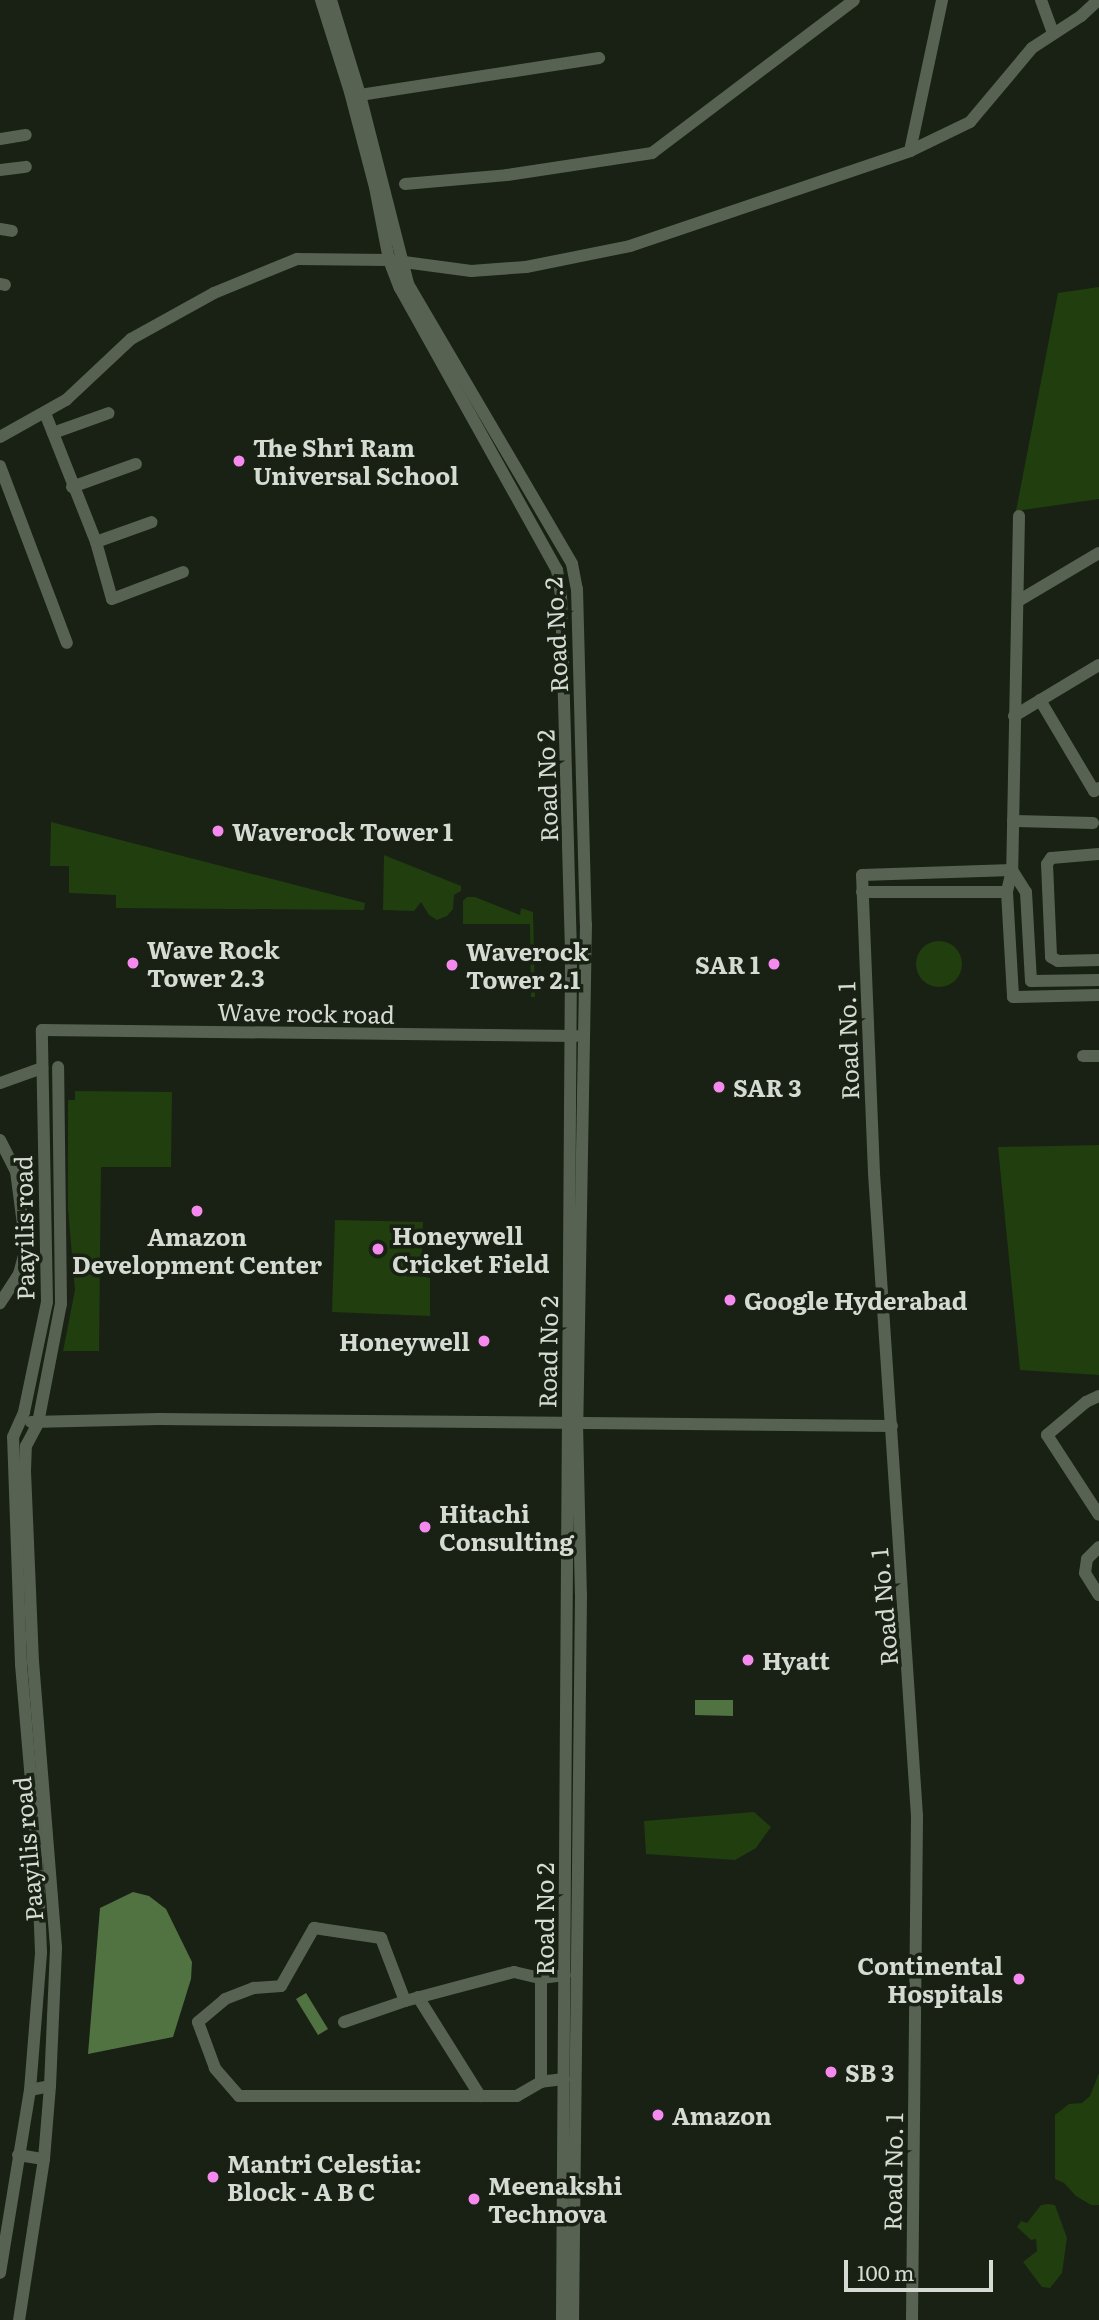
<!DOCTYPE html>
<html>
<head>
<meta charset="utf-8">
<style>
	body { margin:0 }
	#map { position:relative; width:1099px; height:2320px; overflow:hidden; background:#182114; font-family:Literata,serif }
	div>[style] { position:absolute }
	.green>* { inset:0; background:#203e0e }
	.round { border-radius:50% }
	.water>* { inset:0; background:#517241 }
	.minor>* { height:12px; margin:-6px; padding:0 6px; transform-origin:6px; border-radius:6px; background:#576252 }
	.dots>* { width:19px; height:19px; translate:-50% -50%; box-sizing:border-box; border:4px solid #182114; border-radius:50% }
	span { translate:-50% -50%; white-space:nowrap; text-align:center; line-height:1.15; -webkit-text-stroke:7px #182114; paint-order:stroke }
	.poi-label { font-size:24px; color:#d5dbd2; font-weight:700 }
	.left { translate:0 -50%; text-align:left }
	.right { translate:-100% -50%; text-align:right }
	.street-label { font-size:24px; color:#d5dbd2 }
	.scale { position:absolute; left:844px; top:2260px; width:149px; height:32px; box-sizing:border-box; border:4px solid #d5dbd2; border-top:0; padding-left:9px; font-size:21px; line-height:24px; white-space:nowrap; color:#d5dbd2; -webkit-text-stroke:5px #182114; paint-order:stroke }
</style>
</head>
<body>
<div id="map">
	<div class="green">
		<div style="clip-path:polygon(1099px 287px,1099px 499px,1016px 511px,1058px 293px)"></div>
		<div style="clip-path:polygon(51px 822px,365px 903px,364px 910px,116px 908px,116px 895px,69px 893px,69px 866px,50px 866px)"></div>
		<div style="clip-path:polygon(384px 855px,461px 886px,461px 891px,454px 895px,453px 909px,447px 916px,437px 920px,429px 915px,421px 902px,414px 911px,383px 910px)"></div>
		<div style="clip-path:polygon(467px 897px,475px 897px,520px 915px,521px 908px,533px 912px,535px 997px,531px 997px,530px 924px,463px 924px,463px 901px)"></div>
		<div class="round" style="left:916px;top:941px;width:46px;height:46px"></div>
		<div style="clip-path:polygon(75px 1091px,172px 1092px,171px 1167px,101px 1167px,99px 1351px,63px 1351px,75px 1290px,68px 1209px,68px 1100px,75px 1100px)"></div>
		<div style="clip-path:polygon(1099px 1145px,1099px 1375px,1020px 1370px,998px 1147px)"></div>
		<div style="clip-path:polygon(335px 1220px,423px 1222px,421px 1276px,430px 1278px,430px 1316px,332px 1312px)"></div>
		<div style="clip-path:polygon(754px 1812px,771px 1827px,756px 1848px,735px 1860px,646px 1854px,644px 1821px)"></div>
		<div style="clip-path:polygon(1099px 2073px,1099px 2205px,1091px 2205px,1076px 2196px,1064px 2183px,1055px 2179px,1055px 2115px,1069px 2104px,1082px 2103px,1090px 2096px)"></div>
		<div style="clip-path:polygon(1048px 2204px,1055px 2205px,1067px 2238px,1062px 2273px,1050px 2288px,1042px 2287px,1023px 2262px,1037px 2251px,1036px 2239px,1031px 2240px,1017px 2227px,1021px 2221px,1027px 2223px,1041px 2205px)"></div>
	</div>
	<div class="water">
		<div style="clip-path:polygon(695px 1700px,733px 1700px,733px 1716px,695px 1715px)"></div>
		<div style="clip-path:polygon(133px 1892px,149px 1896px,166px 1909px,192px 1962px,191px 1979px,173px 2037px,88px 2054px,100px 1908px)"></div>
		<div style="clip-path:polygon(306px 1993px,328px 2029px,318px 2035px,296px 1999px)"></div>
	</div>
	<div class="minor">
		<div style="left:321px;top:0;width:96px;rotate:72.5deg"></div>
		<div style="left:350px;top:92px;width:98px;rotate:75.3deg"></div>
		<div style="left:375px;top:187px;width:74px;rotate:79.1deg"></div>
		<div style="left:389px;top:260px;width:30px;rotate:69deg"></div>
		<div style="left:400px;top:288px;width:323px;rotate:60.9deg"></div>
		<div style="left:557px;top:570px;width:24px;rotate:81deg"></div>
		<div style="left:561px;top:594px;width:365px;rotate:88.4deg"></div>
		<div style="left:571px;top:959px;width:1361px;rotate:90.38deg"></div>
		<div style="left:331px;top:0;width:99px;rotate:73deg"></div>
		<div style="left:360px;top:95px;width:195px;rotate:75.7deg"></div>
		<div style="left:408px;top:284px;width:324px;rotate:59.6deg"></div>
		<div style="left:572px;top:564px;width:25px;rotate:79deg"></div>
		<div style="left:577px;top:589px;width:335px;rotate:88.5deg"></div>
		<div style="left:586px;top:924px;width:499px;rotate:91deg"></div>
		<div style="left:577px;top:1423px;width:172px;rotate:88.7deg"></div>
		<div style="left:581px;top:1595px;width:725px;rotate:90.63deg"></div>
		<div style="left:1041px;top:0;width:35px;rotate:70deg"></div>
		<div style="left:360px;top:95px;width:242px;rotate:-8.8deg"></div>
		<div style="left:0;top:139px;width:26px;rotate:-9deg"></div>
		<div style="left:910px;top:151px;width:154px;rotate:-78deg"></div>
		<div style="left:0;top:170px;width:26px;rotate:-7deg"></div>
		<div style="left:405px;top:184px;width:102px;rotate:-5deg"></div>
		<div style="left:507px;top:175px;width:147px;rotate:-8.6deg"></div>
		<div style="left:652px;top:153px;width:253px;rotate:-37.1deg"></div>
		<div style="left:0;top:229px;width:12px;rotate:9deg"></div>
		<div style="left:0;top:284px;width:5px;rotate:11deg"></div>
		<div style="left:45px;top:413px;width:139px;rotate:68.4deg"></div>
		<div style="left:96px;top:542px;width:59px;rotate:74.3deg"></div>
		<div style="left:112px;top:599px;width:76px;rotate:-20.8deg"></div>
		<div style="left:53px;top:433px;width:59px;rotate:-19.7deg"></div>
		<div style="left:0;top:437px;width:76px;rotate:-29.3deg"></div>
		<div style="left:66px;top:400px;width:89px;rotate:-43.2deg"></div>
		<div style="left:131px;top:339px;width:95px;rotate:-29deg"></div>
		<div style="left:214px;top:293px;width:90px;rotate:-22.3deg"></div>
		<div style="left:297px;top:259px;width:92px;rotate:0.6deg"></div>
		<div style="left:389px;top:260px;width:83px;rotate:7.6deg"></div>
		<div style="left:471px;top:271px;width:55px;rotate:-4.2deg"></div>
		<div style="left:526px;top:267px;width:106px;rotate:-11.4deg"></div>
		<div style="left:630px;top:246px;width:296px;rotate:-18.7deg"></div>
		<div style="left:910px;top:151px;width:67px;rotate:-25.8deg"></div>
		<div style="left:970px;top:122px;width:97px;rotate:-50deg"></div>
		<div style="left:1032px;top:48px;width:59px;rotate:-33.1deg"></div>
		<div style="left:1081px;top:16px;width:23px;rotate:-43deg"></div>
		<div style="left:0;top:466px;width:189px;rotate:69.3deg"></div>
		<div style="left:72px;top:487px;width:68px;rotate:-19.8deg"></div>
		<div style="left:1019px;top:516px;width:354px;rotate:91.1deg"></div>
		<div style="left:1012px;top:870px;width:23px;rotate:103deg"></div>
		<div style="left:1007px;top:892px;width:105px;rotate:86.7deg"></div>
		<div style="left:1013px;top:997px;width:86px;rotate:-1.3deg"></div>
		<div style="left:96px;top:542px;width:59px;rotate:-19.7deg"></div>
		<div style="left:1018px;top:601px;width:94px;rotate:-30.7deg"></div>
		<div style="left:1040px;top:700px;width:106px;rotate:59.3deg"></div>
		<div style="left:1094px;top:791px;width:6px;rotate:-31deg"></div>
		<div style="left:1014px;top:716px;width:99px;rotate:-31deg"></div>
		<div style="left:1013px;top:821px;width:80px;rotate:1.4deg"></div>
		<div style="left:1099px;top:854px;width:48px;rotate:175.2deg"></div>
		<div style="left:1051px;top:858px;width:7px;rotate:124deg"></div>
		<div style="left:1047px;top:864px;width:93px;rotate:87.5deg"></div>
		<div style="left:1051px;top:957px;width:8px;rotate:30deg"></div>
		<div style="left:1058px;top:961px;width:41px;rotate:-1.4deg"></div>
		<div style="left:1012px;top:870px;width:26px;rotate:58deg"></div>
		<div style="left:1026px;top:892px;width:89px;rotate:86.8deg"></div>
		<div style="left:1031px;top:981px;width:68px;rotate:-0.8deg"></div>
		<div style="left:862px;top:892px;width:145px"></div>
		<div style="left:1083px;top:1056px;width:16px"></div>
		<div style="left:0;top:1083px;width:45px;rotate:-19.7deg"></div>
		<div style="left:0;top:1140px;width:35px;rotate:63deg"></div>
		<div style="left:16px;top:1171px;width:78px;rotate:82.6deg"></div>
		<div style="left:26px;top:1248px;width:27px;rotate:105deg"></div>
		<div style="left:19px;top:1274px;width:35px;rotate:123deg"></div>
		<div style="left:1099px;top:1396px;width:14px;rotate:155deg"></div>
		<div style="left:1086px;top:1402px;width:51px;rotate:139.8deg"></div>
		<div style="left:1047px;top:1435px;width:95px;rotate:57deg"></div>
		<div style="left:31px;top:1422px;width:128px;rotate:-1.3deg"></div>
		<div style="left:159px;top:1419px;width:733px;rotate:0.55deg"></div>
		<div style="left:1099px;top:1547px;width:17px;rotate:135deg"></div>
		<div style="left:1087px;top:1559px;width:14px;rotate:98deg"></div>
		<div style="left:1085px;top:1573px;width:26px;rotate:58deg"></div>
		<div style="left:541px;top:1978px;width:104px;rotate:90deg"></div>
		<div style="left:418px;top:1997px;width:117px;rotate:57.9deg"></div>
		<div style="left:344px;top:2022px;width:65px;rotate:-19deg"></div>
		<div style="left:564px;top:2079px;width:23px;rotate:173deg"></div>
		<div style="left:541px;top:2082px;width:28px;rotate:150deg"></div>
		<div style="left:517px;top:2096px;width:278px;rotate:180deg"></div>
		<div style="left:239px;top:2096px;width:37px;rotate:-131deg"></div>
		<div style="left:215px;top:2068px;width:49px;rotate:-110.3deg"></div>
		<div style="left:198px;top:2022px;width:35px;rotate:-40deg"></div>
		<div style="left:225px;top:1999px;width:31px;rotate:-21deg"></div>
		<div style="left:254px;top:1988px;width:27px;rotate:-4deg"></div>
		<div style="left:281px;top:1986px;width:67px;rotate:-60.4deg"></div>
		<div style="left:314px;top:1928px;width:68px;rotate:8.5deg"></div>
		<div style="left:381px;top:1938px;width:67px;rotate:69.1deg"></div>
		<div style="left:405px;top:2001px;width:113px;rotate:-14.9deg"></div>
		<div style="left:514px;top:1972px;width:28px;rotate:13deg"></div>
		<div style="left:541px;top:1978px;width:24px;rotate:-7deg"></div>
		<div style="left:50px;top:2086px;width:139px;rotate:-87.5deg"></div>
		<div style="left:56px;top:1947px;width:286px;rotate:-94.6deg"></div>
		<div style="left:33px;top:1662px;width:191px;rotate:-92.4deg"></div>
		<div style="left:25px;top:1471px;width:25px;rotate:-88deg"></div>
		<div style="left:26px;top:1446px;width:26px;rotate:-62deg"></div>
		<div style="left:38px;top:1423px;width:121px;rotate:-79.1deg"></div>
		<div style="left:61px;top:1304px;width:237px;rotate:-90.7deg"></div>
		<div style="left:30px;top:2090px;width:138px;rotate:-85.4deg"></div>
		<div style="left:41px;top:1952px;width:101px;rotate:-92.3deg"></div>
		<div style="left:37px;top:1851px;width:188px;rotate:-94.9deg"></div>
		<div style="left:21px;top:1664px;width:227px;rotate:-92deg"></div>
		<div style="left:13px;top:1437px;width:27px;rotate:-66deg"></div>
		<div style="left:24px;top:1412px;width:112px;rotate:-78.2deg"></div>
		<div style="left:47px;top:1302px;width:272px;rotate:-91.1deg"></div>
		<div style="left:42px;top:1030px;width:534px;rotate:0.64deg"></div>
		<div style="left:18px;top:2155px;width:26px;rotate:9deg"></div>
		<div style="left:0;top:2273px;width:185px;rotate:-80.7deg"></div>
		<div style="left:30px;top:2090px;width:20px;rotate:-11deg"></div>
		<div style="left:50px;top:2086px;width:73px;rotate:94.7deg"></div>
		<div style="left:44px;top:2159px;width:163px;rotate:98.8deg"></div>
		<div style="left:912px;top:2320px;width:504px;rotate:-89.43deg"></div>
		<div style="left:917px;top:1816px;width:644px;rotate:-93.83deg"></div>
		<div style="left:874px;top:1173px;width:298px;rotate:-92.3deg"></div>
		<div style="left:862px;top:875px;width:150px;rotate:-1.9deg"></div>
	</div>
	<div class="dots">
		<div style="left:239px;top:461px;background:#f589ee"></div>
		<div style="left:218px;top:831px;background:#f589ee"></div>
		<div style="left:133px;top:963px;background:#f589ee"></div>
		<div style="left:774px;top:964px;background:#f589ee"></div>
		<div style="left:452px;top:965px;background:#f589ee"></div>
		<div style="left:719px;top:1087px;background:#f589ee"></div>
		<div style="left:197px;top:1211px;background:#f589ee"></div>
		<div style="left:378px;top:1249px;background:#f589ee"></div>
		<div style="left:730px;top:1300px;background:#f589ee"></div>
		<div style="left:484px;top:1341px;background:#f589ee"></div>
		<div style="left:425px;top:1527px;background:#f589ee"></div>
		<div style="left:748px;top:1660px;background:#f589ee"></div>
		<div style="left:1019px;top:1979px;background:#f589ee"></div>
		<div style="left:831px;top:2072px;background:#f589ee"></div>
		<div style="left:658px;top:2115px;background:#f589ee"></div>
		<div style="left:213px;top:2177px;background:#f589ee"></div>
		<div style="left:474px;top:2199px;background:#f589ee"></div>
	</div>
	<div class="poi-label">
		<span class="left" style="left:253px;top:461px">The Shri Ram<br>Universal School</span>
		<span class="left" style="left:232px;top:831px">Waverock Tower 1</span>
		<span class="left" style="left:147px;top:963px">Wave Rock<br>Tower 2.3</span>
		<span class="left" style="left:466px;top:965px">Waverock<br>Tower 2.1</span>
		<span class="right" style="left:760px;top:964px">SAR 1</span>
		<span class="left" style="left:733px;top:1087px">SAR 3</span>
		<span class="left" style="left:392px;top:1249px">Honeywell<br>Cricket Field</span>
		<span style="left:197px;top:1250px">Amazon<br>Development Center</span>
		<span class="left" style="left:744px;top:1300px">Google Hyderabad</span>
		<span class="right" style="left:470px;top:1341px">Honeywell</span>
		<span class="left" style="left:439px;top:1527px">Hitachi<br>Consulting</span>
		<span class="left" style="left:762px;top:1660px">Hyatt</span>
		<span class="right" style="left:1003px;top:1979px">Continental<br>Hospitals</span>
		<span class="left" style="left:845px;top:2072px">SB 3</span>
		<span class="left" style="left:672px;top:2115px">Amazon</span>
		<span class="left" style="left:227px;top:2177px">Mantri Celestia:<br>Block - A B C</span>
		<span class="left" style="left:488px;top:2199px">Meenakshi<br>Technova</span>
	</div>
	<div class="street-label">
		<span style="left:555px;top:635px;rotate:-93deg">Road No.2</span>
		<span style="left:546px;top:786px;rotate:-92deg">Road No 2</span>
		<span style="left:306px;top:1012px;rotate:1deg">Wave rock road</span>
		<span style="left:847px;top:1041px;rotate:-92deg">Road No. 1</span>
		<span style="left:23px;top:1228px;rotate:-91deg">Paayilis road</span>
		<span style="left:547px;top:1352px;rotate:-89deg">Road No 2</span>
		<span style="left:883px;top:1607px;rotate:-95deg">Road No. 1</span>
		<span style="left:27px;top:1849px;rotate:-95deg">Paayilis road</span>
		<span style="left:544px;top:1919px;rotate:-90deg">Road No 2</span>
		<span style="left:892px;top:2172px;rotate:-89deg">Road No. 1</span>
	</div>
	<div class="scale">100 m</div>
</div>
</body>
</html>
